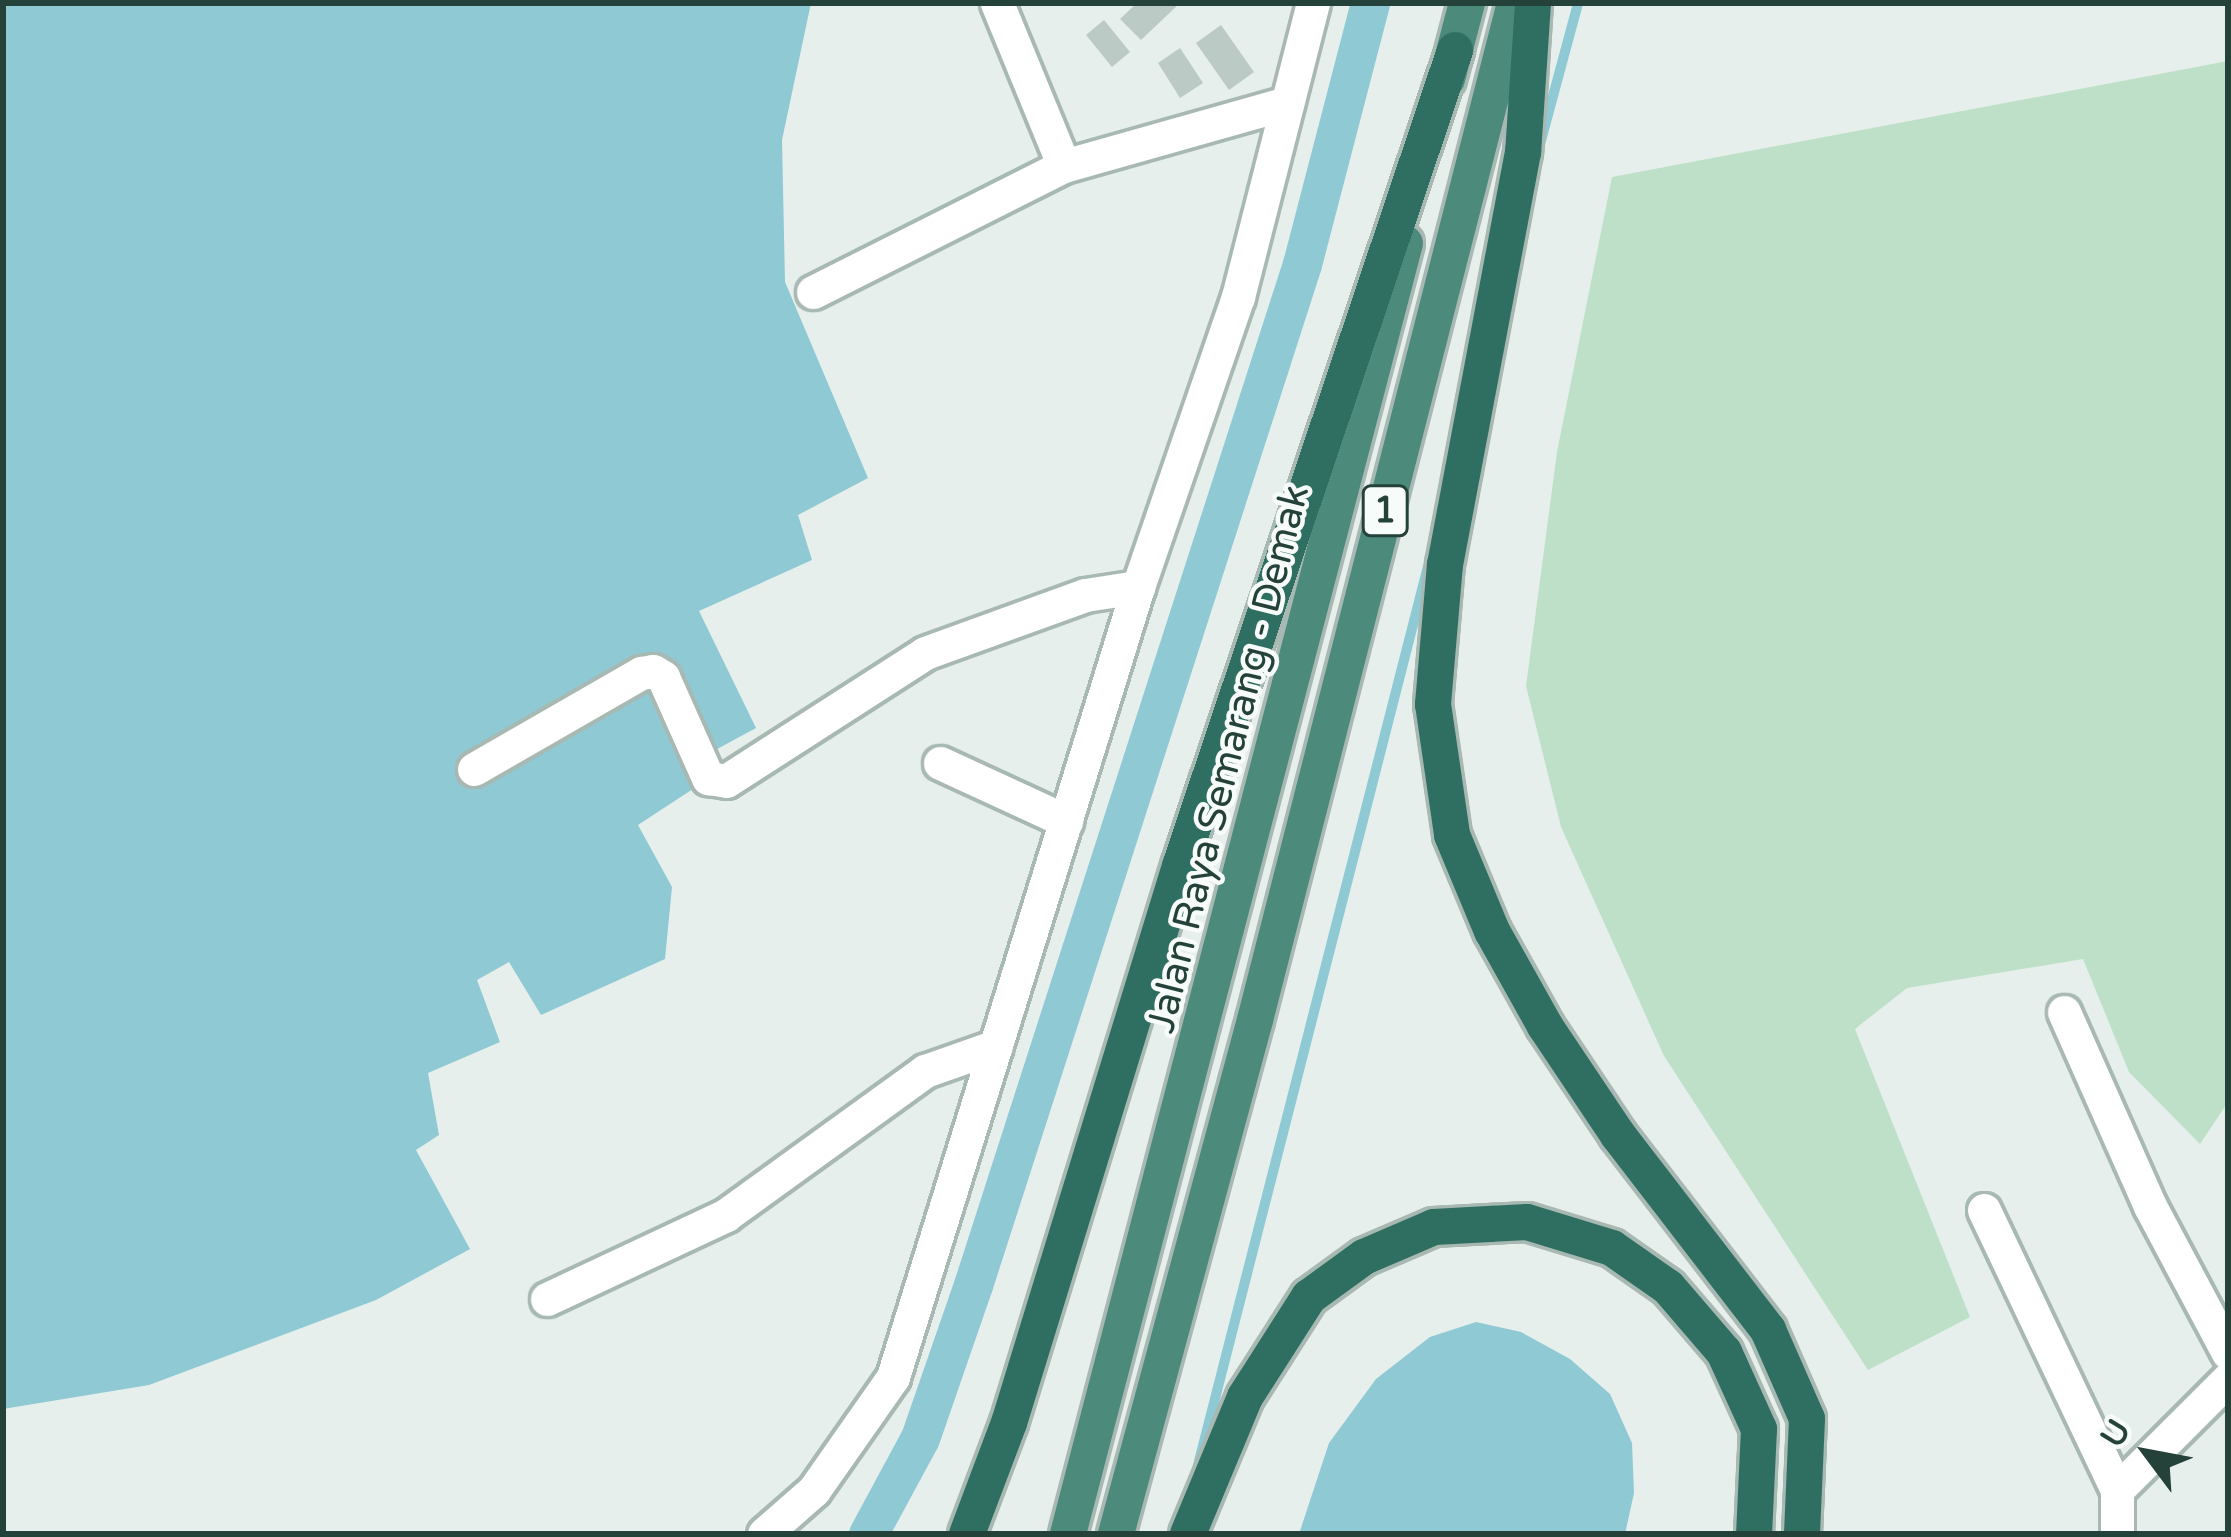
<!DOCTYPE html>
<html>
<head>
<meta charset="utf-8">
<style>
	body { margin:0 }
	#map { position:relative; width:2231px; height:1537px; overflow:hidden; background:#e6efeb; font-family:"Varela Round",sans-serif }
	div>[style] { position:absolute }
	.green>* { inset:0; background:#bfe0c8 }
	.water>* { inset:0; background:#8ec9d4 }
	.stream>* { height:10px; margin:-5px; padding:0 5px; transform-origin:5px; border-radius:5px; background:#8ec9d4 }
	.canal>* { height:39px; margin:-19.5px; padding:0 19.5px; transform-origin:19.5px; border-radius:19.5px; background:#8ec9d4 }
	.building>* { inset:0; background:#bbcac4 }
	.roads { filter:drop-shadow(3px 0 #a8b8b2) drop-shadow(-3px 0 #a8b8b2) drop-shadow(0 3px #a8b8b2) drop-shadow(0 -3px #a8b8b2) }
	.minor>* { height:33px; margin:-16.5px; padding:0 16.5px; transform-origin:16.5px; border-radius:16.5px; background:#fff }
	.trunk>* { height:36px; margin:-18px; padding:0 18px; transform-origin:18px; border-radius:18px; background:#4c8a7c }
	.motorway>* { height:36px; margin:-18px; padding:0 18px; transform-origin:18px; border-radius:18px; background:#2f6f62 }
	span { translate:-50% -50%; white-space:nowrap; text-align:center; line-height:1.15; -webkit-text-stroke:9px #f7fbf9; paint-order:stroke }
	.shield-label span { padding:3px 9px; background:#f7fbf9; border:3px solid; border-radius:9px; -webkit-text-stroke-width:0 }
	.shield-label { font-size:36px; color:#24423a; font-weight:700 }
	.street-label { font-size:39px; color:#24423a }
	.frame { position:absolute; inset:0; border:6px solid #24423a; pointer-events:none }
	.north { position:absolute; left:2087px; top:1393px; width:120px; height:120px; -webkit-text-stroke:9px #f7fbf9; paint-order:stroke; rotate:302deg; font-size:33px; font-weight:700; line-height:48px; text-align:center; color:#24423a }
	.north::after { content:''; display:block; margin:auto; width:42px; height:54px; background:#24423a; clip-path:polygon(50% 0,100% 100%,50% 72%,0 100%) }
</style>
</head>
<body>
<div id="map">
	<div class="green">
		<div style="clip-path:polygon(2228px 61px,2228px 1102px,2200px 1144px,2129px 1072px,2083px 959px,1907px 988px,1855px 1029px,1970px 1317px,1868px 1370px,1664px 1056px,1561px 827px,1526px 686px,1557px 452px,1612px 177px)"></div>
	</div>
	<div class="water">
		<div style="clip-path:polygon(3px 3px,811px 3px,782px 140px,785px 282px,868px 478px,798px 515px,812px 560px,699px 611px,756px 728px,693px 762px,702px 783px,638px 825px,672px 887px,665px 959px,541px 1015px,509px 962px,477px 980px,500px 1042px,428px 1073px,439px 1135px,416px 1150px,470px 1249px,376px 1300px,149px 1385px,3px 1409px)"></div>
		<div style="clip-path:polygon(1476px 1322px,1521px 1332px,1570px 1359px,1610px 1394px,1632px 1443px,1634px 1493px,1625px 1534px,1299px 1534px,1329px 1443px,1376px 1379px,1430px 1337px)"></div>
	</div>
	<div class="stream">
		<div style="left:1539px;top:148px;width:150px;rotate:-74.9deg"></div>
		<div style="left:1196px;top:1473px;width:936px;rotate:-75.65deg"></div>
	</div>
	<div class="canal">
		<div style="left:868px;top:1534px;width:109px;rotate:-61.6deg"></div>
		<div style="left:920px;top:1438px;width:162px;rotate:-70.9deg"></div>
		<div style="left:973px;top:1285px;width:1073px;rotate:-72.14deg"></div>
		<div style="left:1302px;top:264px;width:270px;rotate:-75.4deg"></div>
	</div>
	<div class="building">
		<div style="clip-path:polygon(1137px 3px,1180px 3px,1141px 40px,1120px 19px)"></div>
		<div style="clip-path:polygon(1104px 20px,1130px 52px,1112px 67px,1086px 35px)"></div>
		<div style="clip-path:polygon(1221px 25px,1254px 72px,1229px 90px,1196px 43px)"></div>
		<div style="clip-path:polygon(1180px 48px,1203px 83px,1180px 98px,1158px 63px)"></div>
	</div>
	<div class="roads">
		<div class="minor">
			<div style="left:997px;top:3px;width:176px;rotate:67.7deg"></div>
			<div style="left:813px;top:292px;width:281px;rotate:-26.7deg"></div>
			<div style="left:1064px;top:166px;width:232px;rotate:-15.8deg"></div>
			<div style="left:940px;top:763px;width:139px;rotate:24.7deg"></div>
			<div style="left:474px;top:769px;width:193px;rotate:-29.9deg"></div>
			<div style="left:641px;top:673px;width:12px;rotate:-9deg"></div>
			<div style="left:653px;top:671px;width:12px;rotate:31deg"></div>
			<div style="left:663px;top:677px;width:111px;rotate:66deg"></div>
			<div style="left:708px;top:778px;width:18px;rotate:9deg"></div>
			<div style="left:726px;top:781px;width:237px;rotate:-32.7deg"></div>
			<div style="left:925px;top:653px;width:170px;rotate:-19.9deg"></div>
			<div style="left:1085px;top:595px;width:54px;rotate:-8.6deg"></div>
			<div style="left:2064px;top:1012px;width:212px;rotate:66.1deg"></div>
			<div style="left:2150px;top:1206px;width:166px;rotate:62deg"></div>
			<div style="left:1984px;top:1210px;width:310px;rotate:64.6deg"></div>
			<div style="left:547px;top:1299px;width:198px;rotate:-25.1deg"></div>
			<div style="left:726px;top:1215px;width:246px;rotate:-35.9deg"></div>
			<div style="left:925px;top:1071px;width:75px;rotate:-19.4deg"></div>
			<div style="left:764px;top:1534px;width:67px;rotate:-41.3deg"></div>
			<div style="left:814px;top:1490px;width:138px;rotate:-55deg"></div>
			<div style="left:893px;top:1377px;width:827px;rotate:-72.77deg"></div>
			<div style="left:1138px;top:587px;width:307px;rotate:-71deg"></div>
			<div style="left:1238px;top:297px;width:303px;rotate:-75.7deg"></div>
			<div style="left:2117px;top:1534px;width:44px;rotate:-90deg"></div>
			<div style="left:2117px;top:1490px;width:157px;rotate:-45deg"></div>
		</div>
		<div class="trunk">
			<div style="left:1447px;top:79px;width:79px;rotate:-75.3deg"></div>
			<div style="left:1068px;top:1534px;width:1334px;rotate:-75.37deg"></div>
			<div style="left:1116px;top:1534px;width:532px;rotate:-74.87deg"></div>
			<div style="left:1255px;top:1020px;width:1050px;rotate:-75.66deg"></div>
		</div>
		<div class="motorway">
			<div style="left:1533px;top:3px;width:149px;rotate:93.8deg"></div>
			<div style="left:1523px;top:152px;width:419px;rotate:100.7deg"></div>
			<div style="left:1445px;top:564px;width:141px;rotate:94.9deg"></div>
			<div style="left:1433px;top:704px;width:132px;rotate:81.7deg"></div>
			<div style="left:1452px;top:835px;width:104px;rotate:67.4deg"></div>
			<div style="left:1492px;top:931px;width:109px;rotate:60.8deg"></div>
			<div style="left:1545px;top:1026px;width:131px;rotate:56.2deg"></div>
			<div style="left:1618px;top:1135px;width:246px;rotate:52.4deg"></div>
			<div style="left:1768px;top:1330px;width:97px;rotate:66.3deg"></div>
			<div style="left:1807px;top:1419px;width:115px;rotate:92.5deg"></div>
			<div style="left:967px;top:1534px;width:119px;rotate:-69.3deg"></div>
			<div style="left:1009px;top:1423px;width:586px;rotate:-72.93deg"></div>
			<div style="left:1181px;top:863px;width:858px;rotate:-71.37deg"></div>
			<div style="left:1188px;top:1534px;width:148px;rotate:-67.4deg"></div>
			<div style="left:1245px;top:1397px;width:119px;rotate:-57.4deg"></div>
			<div style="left:1309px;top:1297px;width:68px;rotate:-36deg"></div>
			<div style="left:1364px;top:1257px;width:76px;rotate:-23.2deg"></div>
			<div style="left:1434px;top:1227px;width:93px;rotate:-3.1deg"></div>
			<div style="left:1527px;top:1222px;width:89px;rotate:17deg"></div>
			<div style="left:1612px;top:1248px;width:68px;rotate:34.9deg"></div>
			<div style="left:1668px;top:1287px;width:86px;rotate:49.3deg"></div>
			<div style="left:1724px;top:1352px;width:85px;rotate:65.6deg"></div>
			<div style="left:1759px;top:1429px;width:105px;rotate:92.7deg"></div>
		</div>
	</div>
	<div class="shield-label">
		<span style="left:1385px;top:511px">1</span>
	</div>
	<div class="street-label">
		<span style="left:1229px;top:759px;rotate:-76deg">Jalan Raya Semarang - Demak</span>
	</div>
	<div class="frame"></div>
	<div class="north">U</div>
</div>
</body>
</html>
